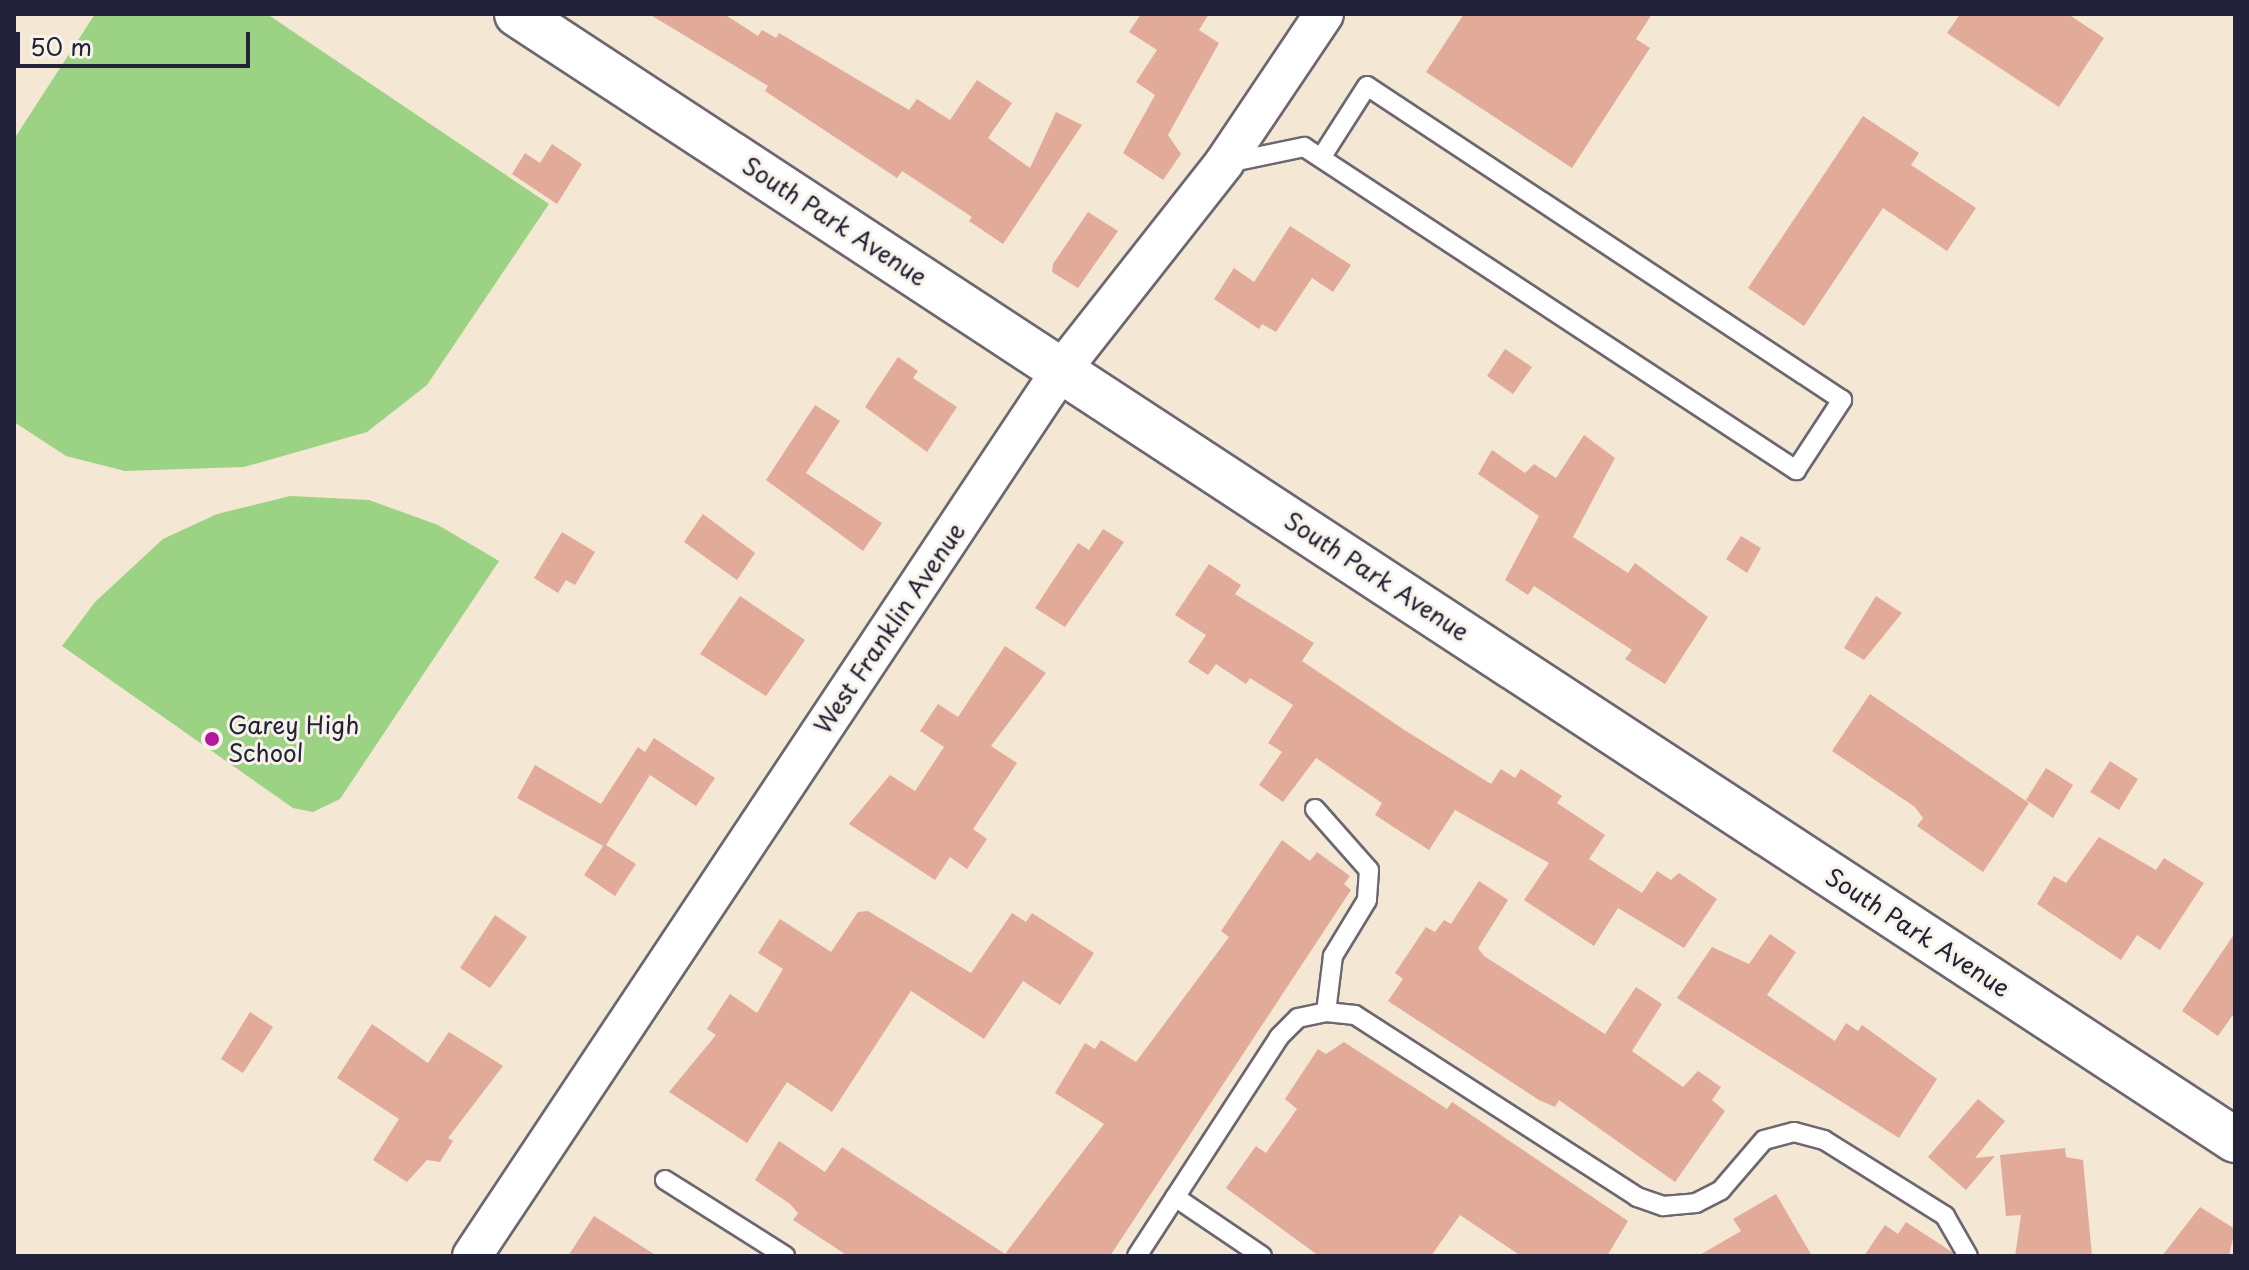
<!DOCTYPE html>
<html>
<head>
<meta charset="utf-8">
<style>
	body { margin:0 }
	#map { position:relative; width:2249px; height:1270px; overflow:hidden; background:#f4e8d5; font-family:"Playpen Sans",sans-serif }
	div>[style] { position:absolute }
	.green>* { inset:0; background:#9cd283 }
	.building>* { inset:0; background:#e1aa99 }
	.roads { filter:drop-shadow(2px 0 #6c6771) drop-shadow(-2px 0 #6c6771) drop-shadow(0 2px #6c6771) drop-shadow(0 -2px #6c6771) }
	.service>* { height:18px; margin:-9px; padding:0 9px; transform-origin:9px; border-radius:9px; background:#fff }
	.minor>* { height:38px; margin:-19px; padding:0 19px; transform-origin:19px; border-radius:19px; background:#fff }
	.tertiary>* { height:44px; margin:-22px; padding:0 22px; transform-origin:22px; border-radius:22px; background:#fff }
	.dots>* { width:22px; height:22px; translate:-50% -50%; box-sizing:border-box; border:4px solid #f7f3e8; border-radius:50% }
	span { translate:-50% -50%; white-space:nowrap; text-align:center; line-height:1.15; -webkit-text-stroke:6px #f7f3e8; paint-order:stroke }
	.street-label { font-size:24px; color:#22223b }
	.poi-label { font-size:24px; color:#22223b }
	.left { translate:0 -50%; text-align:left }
	.frame { position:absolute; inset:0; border:16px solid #22223b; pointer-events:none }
	.scale { position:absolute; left:16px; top:32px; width:234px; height:36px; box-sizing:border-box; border:4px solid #22223b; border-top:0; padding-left:10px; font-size:24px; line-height:28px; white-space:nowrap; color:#22223b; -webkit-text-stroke:6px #f7f3e8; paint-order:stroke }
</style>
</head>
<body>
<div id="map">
	<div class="green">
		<div style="clip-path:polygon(95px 14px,267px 14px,549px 204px,427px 385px,367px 432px,244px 467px,125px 471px,66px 456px,14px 422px,14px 139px)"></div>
		<div style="clip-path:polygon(290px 496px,369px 500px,438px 525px,499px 561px,340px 799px,313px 812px,293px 808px,62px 646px,95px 602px,163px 539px,217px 514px)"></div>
	</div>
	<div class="building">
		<div style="clip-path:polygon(649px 14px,724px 14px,758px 36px,762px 30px,776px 38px,779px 33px,909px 110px,917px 99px,950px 120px,977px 80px,1012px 103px,988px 138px,1030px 168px,1056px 112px,1082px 125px,1003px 244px,969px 221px,972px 217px,902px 171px,897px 178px,765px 91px,768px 86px)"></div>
		<div style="clip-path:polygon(1141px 14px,1209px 14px,1199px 30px,1219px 43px,1168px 135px,1181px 154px,1163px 180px,1123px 153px,1155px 95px,1136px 82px,1157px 50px,1129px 32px)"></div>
		<div style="clip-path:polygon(1464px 14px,1652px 14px,1636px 39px,1650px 48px,1572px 168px,1426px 72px)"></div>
		<div style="clip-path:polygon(1960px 14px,2068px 14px,2104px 38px,2059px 107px,1947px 33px)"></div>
		<div style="clip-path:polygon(1863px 116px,1919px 153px,1911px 165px,1976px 208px,1947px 251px,1883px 208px,1804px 326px,1748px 288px)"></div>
		<div style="clip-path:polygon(552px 144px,582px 164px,557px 204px,512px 174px,525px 153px,540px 163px)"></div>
		<div style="clip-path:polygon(1088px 212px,1118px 231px,1078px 288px,1052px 272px,1053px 264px)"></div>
		<div style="clip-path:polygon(1290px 226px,1351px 265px,1333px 292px,1312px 278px,1276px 332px,1262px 324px,1259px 329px,1214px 299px,1234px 268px,1254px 282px)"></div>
		<div style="clip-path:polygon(1505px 349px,1532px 367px,1513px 394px,1487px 376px)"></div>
		<div style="clip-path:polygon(898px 357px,918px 371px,913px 378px,957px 407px,927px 452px,865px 407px)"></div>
		<div style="clip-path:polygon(815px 405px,840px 421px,806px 473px,882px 523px,863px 551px,766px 480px)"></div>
		<div style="clip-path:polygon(1584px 435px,1615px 458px,1573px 537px,1628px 573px,1635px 563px,1708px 617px,1665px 684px,1625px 659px,1632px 650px,1534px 586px,1528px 595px,1505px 580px,1539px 516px,1478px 474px,1492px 450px,1525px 473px,1534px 464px,1556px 478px)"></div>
		<div style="clip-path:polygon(703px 514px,755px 553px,737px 580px,684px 542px)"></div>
		<div style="clip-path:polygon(1103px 529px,1124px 542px,1065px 627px,1035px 608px,1078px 543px,1089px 550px)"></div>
		<div style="clip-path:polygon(562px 532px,595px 552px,575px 585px,566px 580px,558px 593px,534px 578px)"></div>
		<div style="clip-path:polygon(1741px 536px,1761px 548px,1747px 573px,1726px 559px)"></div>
		<div style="clip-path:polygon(1209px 564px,1241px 585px,1235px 594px,1314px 643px,1302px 661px,1406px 731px,1491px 784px,1501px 769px,1515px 778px,1521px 769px,1562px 796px,1557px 803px,1605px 835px,1589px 859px,1642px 893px,1657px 871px,1671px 880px,1679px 873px,1717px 899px,1684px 948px,1618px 908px,1594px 946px,1524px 900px,1549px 863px,1455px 810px,1429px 850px,1375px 815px,1382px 803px,1316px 758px,1283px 802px,1259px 785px,1282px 752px,1268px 743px,1293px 705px,1250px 678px,1246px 684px,1216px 664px,1208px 675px,1188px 662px,1206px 635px,1175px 615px)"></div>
		<div style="clip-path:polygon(740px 596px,805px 640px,766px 696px,700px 654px)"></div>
		<div style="clip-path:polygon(1876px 596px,1902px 613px,1864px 660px,1844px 648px)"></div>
		<div style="clip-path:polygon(1005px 646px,1046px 673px,991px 746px,1017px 763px,973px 829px,987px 839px,967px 869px,950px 857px,935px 880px,849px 824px,890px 775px,915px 791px,944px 747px,920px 731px,938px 704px,958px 717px)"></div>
		<div style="clip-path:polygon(1870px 694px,2029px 803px,1983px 872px,1917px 826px,1923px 818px,1915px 807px,1832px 751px)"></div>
		<div style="clip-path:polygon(654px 738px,715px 778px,696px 806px,650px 775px,606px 845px,636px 864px,615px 896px,584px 875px,603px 846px,517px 798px,535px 765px,601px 804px,638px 747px,645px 752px)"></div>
		<div style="clip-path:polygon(2110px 761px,2138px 779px,2119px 810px,2090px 792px)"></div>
		<div style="clip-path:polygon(2046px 768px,2073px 785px,2053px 818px,2026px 800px)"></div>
		<div style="clip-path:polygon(2099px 837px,2156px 870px,2164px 858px,2204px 883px,2160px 950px,2137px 935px,2121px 960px,2037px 904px,2054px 876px,2066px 883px)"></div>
		<div style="clip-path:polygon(1282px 840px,1310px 861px,1317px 852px,1350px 876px,1344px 884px,1351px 890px,1110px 1256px,848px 1256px,793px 1220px,798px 1213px,790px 1204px,755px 1180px,779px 1141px,825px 1172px,842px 1147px,1005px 1254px,1104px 1124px,1055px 1093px,1085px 1043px,1095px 1049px,1101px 1040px,1136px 1062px,1229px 937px,1221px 931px)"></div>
		<div style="clip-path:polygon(1479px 881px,1508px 900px,1478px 948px,1484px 956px,1605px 1034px,1636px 987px,1662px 1004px,1632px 1051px,1683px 1087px,1698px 1071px,1721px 1087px,1712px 1100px,1725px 1111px,1675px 1182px,1559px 1100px,1555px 1107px,1539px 1100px,1388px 1001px,1403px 979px,1395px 973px,1426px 927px,1435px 932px,1444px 920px,1451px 924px)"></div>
		<div style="clip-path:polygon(868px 911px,971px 973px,1012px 913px,1026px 922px,1032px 913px,1094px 953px,1060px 1005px,1023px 981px,984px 1039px,911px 991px,832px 1112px,787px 1082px,747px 1143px,669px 1092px,716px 1035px,707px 1029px,730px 994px,757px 1013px,783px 969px,758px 953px,780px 919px,831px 952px,858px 912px)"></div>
		<div style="clip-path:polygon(495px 915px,527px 937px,490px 988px,460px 968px)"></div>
		<div style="clip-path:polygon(2235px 933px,2235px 1012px,2218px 1036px,2182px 1011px)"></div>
		<div style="clip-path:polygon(1770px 934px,1796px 952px,1767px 995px,1835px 1041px,1846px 1023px,1858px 1031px,1862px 1025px,1937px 1079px,1899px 1138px,1677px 998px,1712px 947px,1749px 964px)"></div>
		<div style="clip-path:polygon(250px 1012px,273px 1027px,243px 1073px,221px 1059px)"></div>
		<div style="clip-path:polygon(372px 1024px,428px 1063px,449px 1032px,503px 1066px,448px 1138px,453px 1141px,440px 1162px,427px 1160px,407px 1182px,373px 1160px,399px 1119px,337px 1078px)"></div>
		<div style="clip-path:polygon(1344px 1042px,1447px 1109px,1452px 1102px,1628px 1221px,1607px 1256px,1521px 1256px,1460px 1215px,1431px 1256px,1319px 1256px,1226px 1188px,1256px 1146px,1266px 1153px,1297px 1109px,1285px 1099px,1318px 1049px,1326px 1054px)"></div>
		<div style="clip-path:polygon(1978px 1099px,2005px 1121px,1975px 1158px,1995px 1156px,1966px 1190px,1928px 1157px)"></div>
		<div style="clip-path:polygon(2065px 1148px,2066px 1157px,2083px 1160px,2092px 1256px,2015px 1256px,2021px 1215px,2006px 1216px,2000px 1155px)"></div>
		<div style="clip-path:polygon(1776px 1194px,1812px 1256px,1698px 1256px,1741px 1231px,1733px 1219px)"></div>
		<div style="clip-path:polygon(2200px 1207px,2235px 1229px,2229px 1256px,2162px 1256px)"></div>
		<div style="clip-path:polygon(594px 1216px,657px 1256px,568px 1256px)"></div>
		<div style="clip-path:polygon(1906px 1222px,1952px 1252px,1954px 1256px,1864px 1256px,1885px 1225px,1898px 1234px)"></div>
	</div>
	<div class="roads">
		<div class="service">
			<div style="left:1227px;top:163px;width:79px;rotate:-11.7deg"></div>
			<div style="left:1304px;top:147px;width:589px;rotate:33.29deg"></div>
			<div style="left:1796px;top:470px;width:84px;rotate:-56.7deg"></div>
			<div style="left:1842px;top:400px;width:569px;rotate:-146.53deg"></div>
			<div style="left:1367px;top:86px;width:85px;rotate:122.6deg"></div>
			<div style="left:1315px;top:809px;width:81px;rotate:48.5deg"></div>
			<div style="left:1369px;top:870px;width:30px;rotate:94deg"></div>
			<div style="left:1367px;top:900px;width:66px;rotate:121.3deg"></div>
			<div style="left:1333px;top:956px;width:56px;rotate:97.1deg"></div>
			<div style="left:665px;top:1180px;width:142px;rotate:32.3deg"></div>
			<div style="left:1175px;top:1197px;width:105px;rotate:34.1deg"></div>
			<div style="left:1137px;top:1256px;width:261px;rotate:-57deg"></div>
			<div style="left:1279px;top:1037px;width:27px;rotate:-45deg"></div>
			<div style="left:1298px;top:1018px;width:29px;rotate:-12deg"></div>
			<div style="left:1326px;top:1012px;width:29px;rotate:6deg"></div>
			<div style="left:1355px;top:1015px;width:336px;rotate:32.8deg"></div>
			<div style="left:1637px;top:1197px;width:28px;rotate:19deg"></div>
			<div style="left:1663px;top:1206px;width:33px;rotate:-5deg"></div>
			<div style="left:1696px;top:1203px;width:28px;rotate:-27deg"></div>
			<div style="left:1721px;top:1190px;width:66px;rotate:-49.3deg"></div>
			<div style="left:1764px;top:1140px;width:31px;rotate:-15deg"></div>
			<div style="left:1794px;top:1132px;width:31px;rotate:15deg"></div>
			<div style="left:1824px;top:1140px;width:143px;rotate:32.1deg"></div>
			<div style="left:1945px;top:1216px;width:46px;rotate:60.1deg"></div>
		</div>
		<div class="minor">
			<div style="left:472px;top:1256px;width:1065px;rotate:-56.37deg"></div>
			<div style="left:1062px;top:369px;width:262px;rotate:-51.8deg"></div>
			<div style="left:1224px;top:163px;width:179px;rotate:-56.1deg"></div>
		</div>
		<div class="tertiary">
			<div style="left:517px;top:14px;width:2054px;rotate:33.24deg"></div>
		</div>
	</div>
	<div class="dots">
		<div style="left:212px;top:739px;background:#b5179e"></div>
	</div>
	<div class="street-label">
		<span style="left:835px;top:221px;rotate:33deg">South Park Avenue</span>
		<span style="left:1377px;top:576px;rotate:33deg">South Park Avenue</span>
		<span style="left:889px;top:628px;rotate:-56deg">West Franklin Avenue</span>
		<span style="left:1918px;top:932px;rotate:33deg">South Park Avenue</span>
	</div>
	<div class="poi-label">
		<span class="left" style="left:228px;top:739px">Garey High<br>School</span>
	</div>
	<div class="frame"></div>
	<div class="scale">50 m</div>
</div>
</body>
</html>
